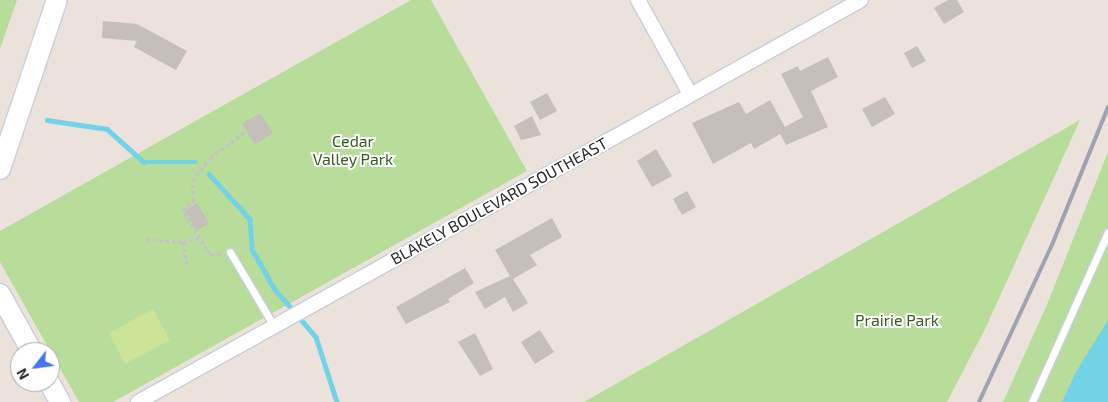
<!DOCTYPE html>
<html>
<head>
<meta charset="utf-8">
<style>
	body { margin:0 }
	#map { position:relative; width:1108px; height:402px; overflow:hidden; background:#eae2db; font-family:"Exo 2",sans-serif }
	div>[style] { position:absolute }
	.green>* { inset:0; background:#b8dd9a }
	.pitch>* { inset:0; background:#cbe496 }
	.water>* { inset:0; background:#73d3e6 }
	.stream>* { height:4.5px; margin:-2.25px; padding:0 2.25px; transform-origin:2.25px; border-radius:2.25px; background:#73d3e6 }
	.building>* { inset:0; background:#c5bfba }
	.path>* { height:2.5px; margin-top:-1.25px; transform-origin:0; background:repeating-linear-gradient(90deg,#c3c3c3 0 4px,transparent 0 6.5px) }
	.roads { filter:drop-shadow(1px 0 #c9ced9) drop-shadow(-1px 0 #c9ced9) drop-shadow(0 1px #c9ced9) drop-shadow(0 -1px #c9ced9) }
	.lane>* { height:7px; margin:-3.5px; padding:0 3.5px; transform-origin:3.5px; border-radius:3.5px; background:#fff }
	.street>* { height:14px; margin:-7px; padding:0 7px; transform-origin:7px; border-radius:7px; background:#fff }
	.secondary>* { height:20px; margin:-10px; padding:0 10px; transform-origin:10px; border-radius:10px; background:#fff }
	.rail>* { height:4px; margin:-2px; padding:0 2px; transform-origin:2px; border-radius:2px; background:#9ea3b1 }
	span { translate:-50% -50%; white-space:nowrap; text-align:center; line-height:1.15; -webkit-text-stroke:4px #fff; paint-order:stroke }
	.park-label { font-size:16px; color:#32601e }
	.street-label { font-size:16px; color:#282828 }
	.north { position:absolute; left:10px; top:342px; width:50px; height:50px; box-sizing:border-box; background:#fff; border:1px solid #a9a9a9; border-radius:50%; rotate:240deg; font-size:14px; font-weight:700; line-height:20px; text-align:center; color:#282828 }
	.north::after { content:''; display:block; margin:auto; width:18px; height:22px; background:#4474ee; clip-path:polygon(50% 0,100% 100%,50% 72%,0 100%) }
</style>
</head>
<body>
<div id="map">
	<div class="green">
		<div style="clip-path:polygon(0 0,17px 0,0 49px)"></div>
		<div style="clip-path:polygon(411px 0,431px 0,527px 171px,113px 402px,79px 402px,0 262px,0 231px)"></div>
		<div style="clip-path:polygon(1080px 120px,985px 329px,947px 402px,584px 402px)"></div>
		<div style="clip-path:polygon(1108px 152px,1108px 402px,1003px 402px,1046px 307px)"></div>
	</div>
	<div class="pitch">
		<div style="clip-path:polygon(153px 309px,170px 340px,125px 364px,109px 333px)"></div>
	</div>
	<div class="water">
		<div style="clip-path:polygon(1108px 320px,1108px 402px,1062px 402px,1076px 372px)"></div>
	</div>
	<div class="stream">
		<div style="left:47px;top:120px;width:61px;rotate:8.5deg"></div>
		<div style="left:107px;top:129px;width:50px;rotate:41.7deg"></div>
		<div style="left:144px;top:162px;width:52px"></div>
		<div style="left:209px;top:174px;width:61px;rotate:47.7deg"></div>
		<div style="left:250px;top:219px;width:30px;rotate:86deg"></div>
		<div style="left:252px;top:249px;width:45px;rotate:60.6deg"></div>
		<div style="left:274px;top:288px;width:65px;rotate:49.4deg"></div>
		<div style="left:316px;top:337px;width:68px;rotate:72.1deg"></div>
	</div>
	<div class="building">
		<div style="clip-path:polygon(948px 0,957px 0,964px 12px,944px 24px,934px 8px)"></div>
		<div style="clip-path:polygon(103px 21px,137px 24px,187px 51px,176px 70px,134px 47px,137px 41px,102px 38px)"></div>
		<div style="clip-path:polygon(917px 46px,926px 61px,912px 68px,904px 53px)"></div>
		<div style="clip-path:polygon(828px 57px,838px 77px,811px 91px,828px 127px,786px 145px,780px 134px,754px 149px,751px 143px,713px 164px,692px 123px,739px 102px,746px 114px,770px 100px,785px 127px,803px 117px,781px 74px,798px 66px,800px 71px)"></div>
		<div style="clip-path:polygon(547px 93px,557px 111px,540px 120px,530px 102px)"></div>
		<div style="clip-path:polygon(885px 97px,895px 114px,872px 127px,862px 109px)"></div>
		<div style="clip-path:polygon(260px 113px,273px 133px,255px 145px,242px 124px)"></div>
		<div style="clip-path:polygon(532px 116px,541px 135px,521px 140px,514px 126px)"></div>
		<div style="clip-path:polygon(656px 149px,672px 176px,652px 187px,637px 161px)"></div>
		<div style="clip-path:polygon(687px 191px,696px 207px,682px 215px,673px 199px)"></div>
		<div style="clip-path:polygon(197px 203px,209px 223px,197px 231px,185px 211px)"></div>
		<div style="clip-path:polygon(552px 218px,562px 237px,530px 255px,537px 265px,513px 279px,528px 303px,513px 312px,505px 297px,485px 309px,475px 292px,510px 276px,495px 250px)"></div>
		<div style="clip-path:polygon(465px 268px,474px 283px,448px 299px,450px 302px,406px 324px,396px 307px)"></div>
		<div style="clip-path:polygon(540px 330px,554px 352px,535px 364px,521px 342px)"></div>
		<div style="clip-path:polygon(475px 333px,493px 369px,480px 376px,458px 342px)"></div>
	</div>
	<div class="path">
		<div style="left:146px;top:239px;width:37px;rotate:5deg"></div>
		<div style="left:183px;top:242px;width:16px;rotate:-14deg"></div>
		<div style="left:183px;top:242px;width:23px;rotate:80deg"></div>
		<div style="left:221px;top:254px;width:11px;rotate:175deg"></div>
		<div style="left:210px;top:255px;width:53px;rotate:-121.9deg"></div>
		<div style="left:182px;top:210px;width:15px;rotate:-37deg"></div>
		<div style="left:194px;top:201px;width:20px;rotate:-96deg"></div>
		<div style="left:192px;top:181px;width:29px;rotate:-52deg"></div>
		<div style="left:210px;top:158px;width:45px;rotate:-36.9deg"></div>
	</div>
	<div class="roads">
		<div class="lane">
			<div style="left:230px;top:252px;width:86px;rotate:59.3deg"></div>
			<div style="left:1032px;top:402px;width:186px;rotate:-65.9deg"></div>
		</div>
		<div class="street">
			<div style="left:638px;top:0;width:107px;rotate:61deg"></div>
			<div style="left:138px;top:402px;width:827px;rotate:-29.07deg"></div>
		</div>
		<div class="secondary">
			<div style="left:0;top:169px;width:178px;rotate:-71.4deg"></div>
			<div style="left:0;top:294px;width:66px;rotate:61.1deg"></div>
			<div style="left:49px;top:382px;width:23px;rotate:61deg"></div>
		</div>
	</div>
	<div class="rail">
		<div style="left:979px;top:402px;width:173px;rotate:-65.1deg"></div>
		<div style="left:1052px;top:245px;width:149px;rotate:-67.9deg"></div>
	</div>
	<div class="park-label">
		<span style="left:353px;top:150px">Cedar<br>Valley Park</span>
		<span style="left:897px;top:320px">Prairie Park</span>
	</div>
	<div class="street-label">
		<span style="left:499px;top:201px;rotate:-29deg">BLAKELY BOULEVARD SOUTHEAST</span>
	</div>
	<div class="north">N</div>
</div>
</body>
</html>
